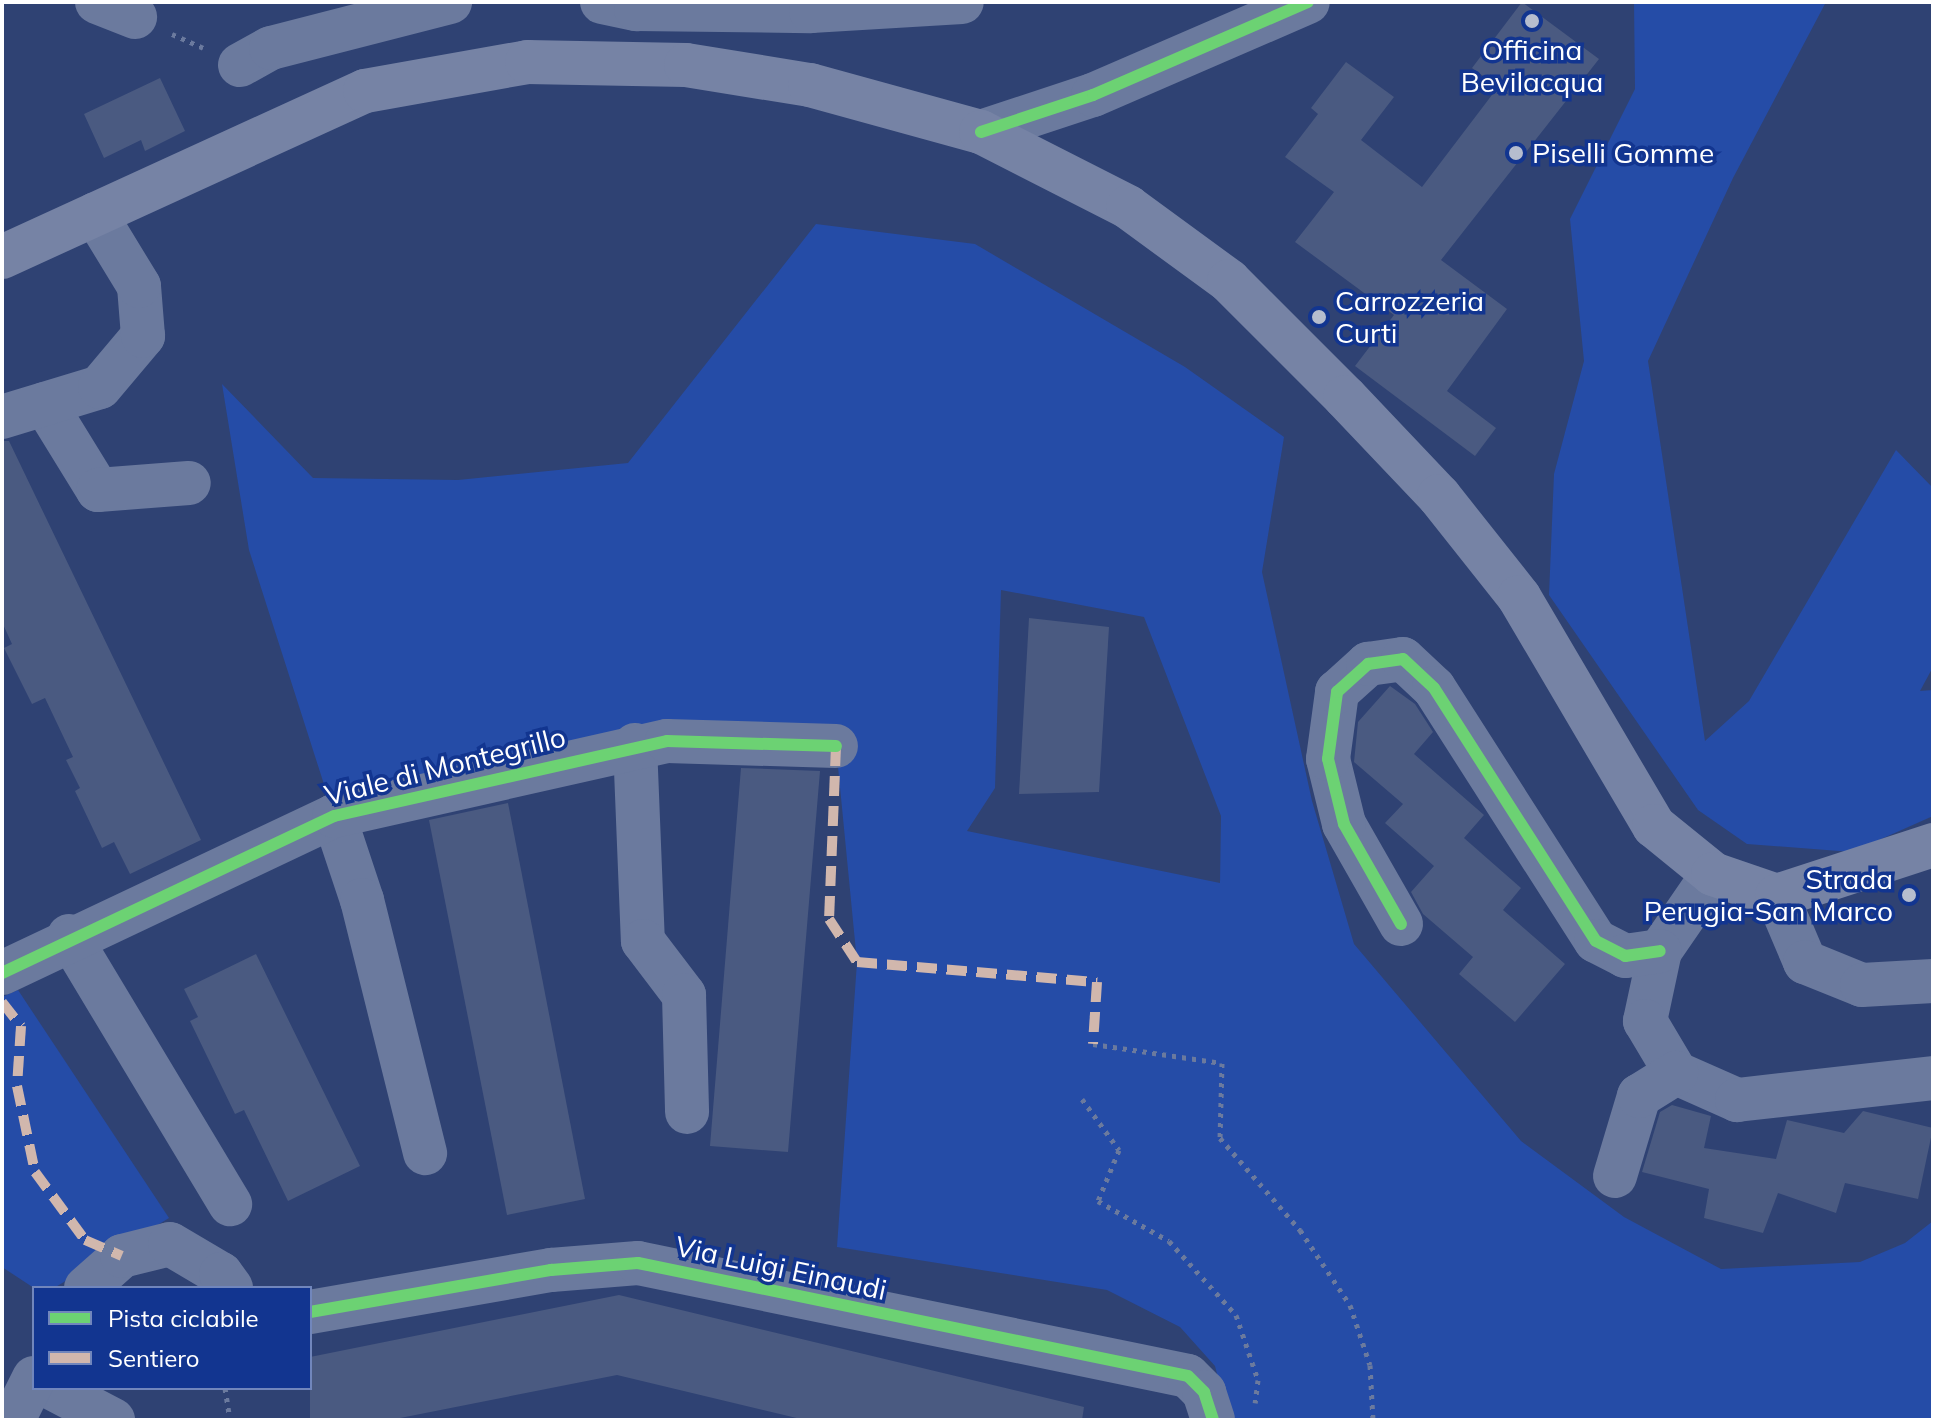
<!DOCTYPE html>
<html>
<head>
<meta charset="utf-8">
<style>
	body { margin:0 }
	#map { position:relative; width:1935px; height:1422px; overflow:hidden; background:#2f4273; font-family:Mulish,sans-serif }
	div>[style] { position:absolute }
	.green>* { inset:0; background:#254ca7 }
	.building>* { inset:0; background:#4a5a81 }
	.path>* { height:5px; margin-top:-2.5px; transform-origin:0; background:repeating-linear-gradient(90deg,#6b7a9e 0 4px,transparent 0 10px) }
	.minor>* { height:44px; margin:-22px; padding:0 22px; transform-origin:22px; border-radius:22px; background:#6b7a9e }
	.major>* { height:44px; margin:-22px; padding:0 22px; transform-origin:22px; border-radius:22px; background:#7683a5 }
	.quiet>* { height:10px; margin-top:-5px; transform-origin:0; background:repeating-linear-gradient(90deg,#d1b7ad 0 20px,transparent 0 30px) }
	.cycleway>* { height:12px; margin:-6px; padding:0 6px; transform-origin:6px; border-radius:6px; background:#6cd273 }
	.dots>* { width:22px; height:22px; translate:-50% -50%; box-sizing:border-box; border:4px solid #123590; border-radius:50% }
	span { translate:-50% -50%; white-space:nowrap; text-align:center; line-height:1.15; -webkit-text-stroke:7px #123590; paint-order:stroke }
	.poi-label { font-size:28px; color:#fff }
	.left { translate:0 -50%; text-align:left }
	.right { translate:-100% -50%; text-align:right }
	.street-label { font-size:28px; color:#fff }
	.frame { position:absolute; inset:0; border:4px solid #fff; pointer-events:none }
	.legend { position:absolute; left:32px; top:1286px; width:280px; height:104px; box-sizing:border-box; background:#123590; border:2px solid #7186bc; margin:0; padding:10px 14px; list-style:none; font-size:24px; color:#fff }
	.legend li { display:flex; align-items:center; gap:16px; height:40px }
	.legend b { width:40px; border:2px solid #7186bc }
</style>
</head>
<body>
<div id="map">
	<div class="green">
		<div style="clip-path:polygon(1634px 2px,1826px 2px,1733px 178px,1648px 361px,1705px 741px,1749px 701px,1896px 450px,1933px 488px,1933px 667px,1920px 691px,1933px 690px,1933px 816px,1852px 852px,1747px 844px,1698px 810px,1549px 595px,1554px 474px,1584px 361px,1570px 219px,1635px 89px)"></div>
		<div style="clip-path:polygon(evenodd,816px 224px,975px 244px,1185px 367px,1284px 437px,1262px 572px,1312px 801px,1354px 944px,1521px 1141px,1624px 1217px,1721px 1269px,1860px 1262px,1905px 1243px,1933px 1221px,1933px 1420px,1229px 1420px,1215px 1366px,1180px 1327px,1107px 1290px,837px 1247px,857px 962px,836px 746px,845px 747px,831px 724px,670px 726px,329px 800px,249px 550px,222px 384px,313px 478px,458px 480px,628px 463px,816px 224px,1001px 590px,1144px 617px,1221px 816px,1220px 883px,967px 831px,995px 788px,1001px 590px)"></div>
		<div style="clip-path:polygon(18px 990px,169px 1218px,54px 1288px,34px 1288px,2px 1267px,2px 997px)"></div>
	</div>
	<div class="building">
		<div style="clip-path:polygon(1522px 2px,1599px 59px,1441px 260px,1507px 309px,1447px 391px,1496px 428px,1475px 456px,1355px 366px,1394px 315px,1295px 242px,1334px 192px,1285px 157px,1318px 114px,1311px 108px,1346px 62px,1394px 97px,1361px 140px,1422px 187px,1498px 87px,1472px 68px)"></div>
		<div style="clip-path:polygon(160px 78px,185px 131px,145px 151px,141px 140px,104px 158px,84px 114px)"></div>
		<div style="clip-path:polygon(2px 441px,9px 441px,201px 840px,130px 874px,114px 842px,102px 848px,75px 791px,80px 788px,66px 760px,73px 757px,45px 698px,32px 704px,4px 648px,12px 644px,2px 622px)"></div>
		<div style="clip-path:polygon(1029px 618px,1109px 627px,1099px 792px,1019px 794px)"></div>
		<div style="clip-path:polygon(1390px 686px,1415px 704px,1433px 732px,1414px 754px,1484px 815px,1464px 838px,1521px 888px,1503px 910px,1565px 964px,1515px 1022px,1459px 974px,1473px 957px,1423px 914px,1411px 892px,1434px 866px,1385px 823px,1403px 804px,1354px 762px,1358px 722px)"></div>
		<div style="clip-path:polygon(741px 768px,820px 771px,788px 1152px,710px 1146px)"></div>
		<div style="clip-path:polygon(508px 803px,585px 1199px,507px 1215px,429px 820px)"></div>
		<div style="clip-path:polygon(256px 954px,360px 1166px,288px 1201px,244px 1110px,235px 1114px,190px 1021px,198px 1017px,184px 989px)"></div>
		<div style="clip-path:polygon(1672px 1105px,1711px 1116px,1704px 1148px,1776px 1159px,1787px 1120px,1844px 1133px,1863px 1111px,1933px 1128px,1918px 1199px,1845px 1183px,1836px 1213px,1778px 1193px,1763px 1233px,1704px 1218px,1709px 1189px,1642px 1172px,1660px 1112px)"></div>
		<div style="clip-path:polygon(619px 1295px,1084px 1407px,1082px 1420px,805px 1420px,617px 1375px,390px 1420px,310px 1420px,310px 1357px)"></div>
	</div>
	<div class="path">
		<div style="left:172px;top:34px;width:34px;rotate:24deg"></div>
		<div style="left:1093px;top:1044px;width:130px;rotate:8.4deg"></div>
		<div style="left:1222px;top:1063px;width:75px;rotate:91.5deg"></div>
		<div style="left:1220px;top:1138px;width:122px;rotate:49deg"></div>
		<div style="left:1300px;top:1230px;width:90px;rotate:56.3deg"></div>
		<div style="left:1350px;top:1305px;width:63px;rotate:71.6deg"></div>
		<div style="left:1370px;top:1365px;width:55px;rotate:86.9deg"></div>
		<div style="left:1082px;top:1099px;width:63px;rotate:54deg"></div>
		<div style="left:1119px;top:1150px;width:55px;rotate:112.4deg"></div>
		<div style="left:1098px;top:1201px;width:81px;rotate:29.4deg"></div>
		<div style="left:1169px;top:1241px;width:100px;rotate:47.8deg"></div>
		<div style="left:1236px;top:1315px;width:69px;rotate:71.3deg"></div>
		<div style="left:1258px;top:1380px;width:23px;rotate:97deg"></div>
		<div style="left:225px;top:1388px;width:32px;rotate:81deg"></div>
	</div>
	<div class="minor">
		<div style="left:97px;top:2px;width:41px;rotate:21.5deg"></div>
		<div style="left:602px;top:2px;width:35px;rotate:12deg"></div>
		<div style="left:636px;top:9px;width:175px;rotate:0.7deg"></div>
		<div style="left:811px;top:11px;width:151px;rotate:-3.4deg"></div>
		<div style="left:240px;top:65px;width:35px;rotate:-29deg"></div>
		<div style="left:271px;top:48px;width:185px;rotate:-14.4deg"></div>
		<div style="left:981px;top:132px;width:118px;rotate:-18.3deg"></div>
		<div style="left:1093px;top:95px;width:234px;rotate:-23.4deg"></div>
		<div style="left:45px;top:404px;width:101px;rotate:58.4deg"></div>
		<div style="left:98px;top:490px;width:91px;rotate:-4.4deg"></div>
		<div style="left:2px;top:417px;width:102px;rotate:-17deg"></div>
		<div style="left:100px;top:387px;width:67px;rotate:-49.9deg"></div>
		<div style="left:143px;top:336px;width:50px;rotate:-94.6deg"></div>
		<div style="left:139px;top:286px;width:84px;rotate:-121.4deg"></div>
		<div style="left:635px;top:745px;width:196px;rotate:87.7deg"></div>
		<div style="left:643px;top:941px;width:68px;rotate:52.8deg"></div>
		<div style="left:684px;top:995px;width:117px;rotate:88.5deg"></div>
		<div style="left:334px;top:816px;width:89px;rotate:71.6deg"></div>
		<div style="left:362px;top:900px;width:261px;rotate:76deg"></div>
		<div style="left:1713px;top:874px;width:93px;rotate:124.5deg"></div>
		<div style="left:1660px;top:951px;width:72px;rotate:102.1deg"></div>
		<div style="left:1645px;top:1021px;width:61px;rotate:59.2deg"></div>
		<div style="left:1676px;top:1073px;width:67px;rotate:23.9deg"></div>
		<div style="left:1737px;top:1100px;width:197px;rotate:-6.4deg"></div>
		<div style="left:1777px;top:896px;width:72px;rotate:67deg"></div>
		<div style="left:1805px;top:962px;width:61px;rotate:22deg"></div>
		<div style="left:1862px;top:985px;width:71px;rotate:-3.2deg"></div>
		<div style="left:1401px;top:924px;width:115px;rotate:-119.7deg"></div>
		<div style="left:1344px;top:824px;width:67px;rotate:-103.8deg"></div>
		<div style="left:1328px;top:759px;width:68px;rotate:-82.3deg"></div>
		<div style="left:1337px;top:692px;width:42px;rotate:-42.1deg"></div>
		<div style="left:1368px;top:664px;width:35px;rotate:-8deg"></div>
		<div style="left:1403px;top:659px;width:42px;rotate:43.1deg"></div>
		<div style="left:1434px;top:688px;width:300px;rotate:57.4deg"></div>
		<div style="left:1596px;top:941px;width:33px;rotate:27deg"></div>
		<div style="left:1625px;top:956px;width:35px;rotate:-8deg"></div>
		<div style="left:69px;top:936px;width:313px;rotate:59deg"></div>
		<div style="left:2px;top:973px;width:367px;rotate:-25.3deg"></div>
		<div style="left:334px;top:816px;width:341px;rotate:-12.7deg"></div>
		<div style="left:667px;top:741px;width:169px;rotate:1.7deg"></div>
		<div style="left:1615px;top:1176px;width:84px;rotate:-73.3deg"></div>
		<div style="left:1639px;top:1096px;width:44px;rotate:-31.9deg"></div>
		<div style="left:86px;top:1288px;width:48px;rotate:-41.6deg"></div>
		<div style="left:122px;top:1256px;width:49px;rotate:-14deg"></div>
		<div style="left:170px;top:1244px;width:59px;rotate:30.5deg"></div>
		<div style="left:221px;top:1274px;width:17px;rotate:54deg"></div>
		<div style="left:310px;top:1312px;width:245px;rotate:-9.9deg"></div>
		<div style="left:551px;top:1270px;width:87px;rotate:-4.6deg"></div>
		<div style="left:638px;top:1263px;width:561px;rotate:11.61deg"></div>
		<div style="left:1188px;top:1376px;width:23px;rotate:45deg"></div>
		<div style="left:1204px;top:1392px;width:29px;rotate:72deg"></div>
		<div style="left:52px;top:1388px;width:69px;rotate:27.7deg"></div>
		<div style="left:13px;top:1420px;width:47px;rotate:-63.4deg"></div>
	</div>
	<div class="major">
		<div style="left:2px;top:257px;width:399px;rotate:-24.6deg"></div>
		<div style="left:365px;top:91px;width:165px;rotate:-10.1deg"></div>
		<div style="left:527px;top:62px;width:159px;rotate:1.1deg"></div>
		<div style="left:686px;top:65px;width:126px;rotate:9.2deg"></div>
		<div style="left:810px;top:85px;width:177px;rotate:15.4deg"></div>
		<div style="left:981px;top:132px;width:165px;rotate:27deg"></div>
		<div style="left:1128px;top:207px;width:125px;rotate:36.2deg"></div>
		<div style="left:1229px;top:281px;width:164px;rotate:45deg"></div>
		<div style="left:1345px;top:397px;width:137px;rotate:46.5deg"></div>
		<div style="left:1439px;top:496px;width:129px;rotate:51.6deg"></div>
		<div style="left:1519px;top:597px;width:266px;rotate:59.5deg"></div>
		<div style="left:1654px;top:826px;width:76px;rotate:39.1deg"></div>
		<div style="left:1713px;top:874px;width:68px;rotate:19deg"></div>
		<div style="left:1777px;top:896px;width:164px;rotate:-18.1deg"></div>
	</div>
	<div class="quiet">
		<div style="left:836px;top:746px;width:173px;rotate:92.3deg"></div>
		<div style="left:829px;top:919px;width:51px;rotate:56.9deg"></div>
		<div style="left:857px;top:962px;width:241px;rotate:4.8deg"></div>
		<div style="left:1097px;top:982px;width:62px;rotate:93.7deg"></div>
		<div style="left:2px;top:1002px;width:31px;rotate:52deg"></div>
		<div style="left:21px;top:1026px;width:60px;rotate:93.8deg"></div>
		<div style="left:17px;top:1086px;width:88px;rotate:78.2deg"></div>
		<div style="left:35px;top:1172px;width:84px;rotate:53.7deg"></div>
		<div style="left:85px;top:1240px;width:40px;rotate:23.4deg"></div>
	</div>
	<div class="cycleway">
		<div style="left:981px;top:132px;width:118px;rotate:-18.3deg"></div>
		<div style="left:1093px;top:95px;width:234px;rotate:-23.4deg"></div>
		<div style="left:1401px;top:924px;width:115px;rotate:-119.7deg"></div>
		<div style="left:1344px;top:824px;width:67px;rotate:-103.8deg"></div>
		<div style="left:1328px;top:759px;width:68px;rotate:-82.3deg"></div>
		<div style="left:1337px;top:692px;width:42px;rotate:-42.1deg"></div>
		<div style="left:1368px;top:664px;width:35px;rotate:-8deg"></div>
		<div style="left:1403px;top:659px;width:42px;rotate:43.1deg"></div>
		<div style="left:1434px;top:688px;width:300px;rotate:57.4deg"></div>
		<div style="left:1596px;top:941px;width:33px;rotate:27deg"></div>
		<div style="left:1625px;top:956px;width:35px;rotate:-8deg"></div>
		<div style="left:2px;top:973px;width:367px;rotate:-25.3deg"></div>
		<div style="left:334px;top:816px;width:341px;rotate:-12.7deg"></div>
		<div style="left:667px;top:741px;width:169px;rotate:1.7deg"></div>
		<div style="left:310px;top:1312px;width:245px;rotate:-9.9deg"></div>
		<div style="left:551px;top:1270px;width:87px;rotate:-4.6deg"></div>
		<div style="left:638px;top:1263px;width:561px;rotate:11.61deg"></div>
		<div style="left:1188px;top:1376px;width:23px;rotate:45deg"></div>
		<div style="left:1204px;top:1392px;width:29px;rotate:72deg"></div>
	</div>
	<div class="dots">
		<div style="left:1532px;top:21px;background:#b6bdce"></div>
		<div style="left:1516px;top:153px;background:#b6bdce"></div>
		<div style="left:1319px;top:317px;background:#b6bdce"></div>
		<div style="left:1909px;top:895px;background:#b6bdce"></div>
	</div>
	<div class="poi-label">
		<span style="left:1532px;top:66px">Officina<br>Bevilacqua</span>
		<span class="left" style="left:1532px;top:153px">Piselli Gomme</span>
		<span class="left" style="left:1335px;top:317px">Carrozzeria<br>Curti</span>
		<span class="right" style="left:1893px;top:895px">Strada<br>Perugia-San Marco</span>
	</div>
	<div class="street-label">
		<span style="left:445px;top:766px;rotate:-14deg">Viale di Montegrillo</span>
		<span style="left:781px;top:1268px;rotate:12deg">Via Luigi Einaudi</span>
	</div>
	<div class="frame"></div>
	<ul class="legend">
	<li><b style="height:10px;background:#6cd273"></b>Pista ciclabile</li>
	<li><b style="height:10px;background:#d1b7ad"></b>Sentiero</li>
	</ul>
</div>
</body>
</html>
